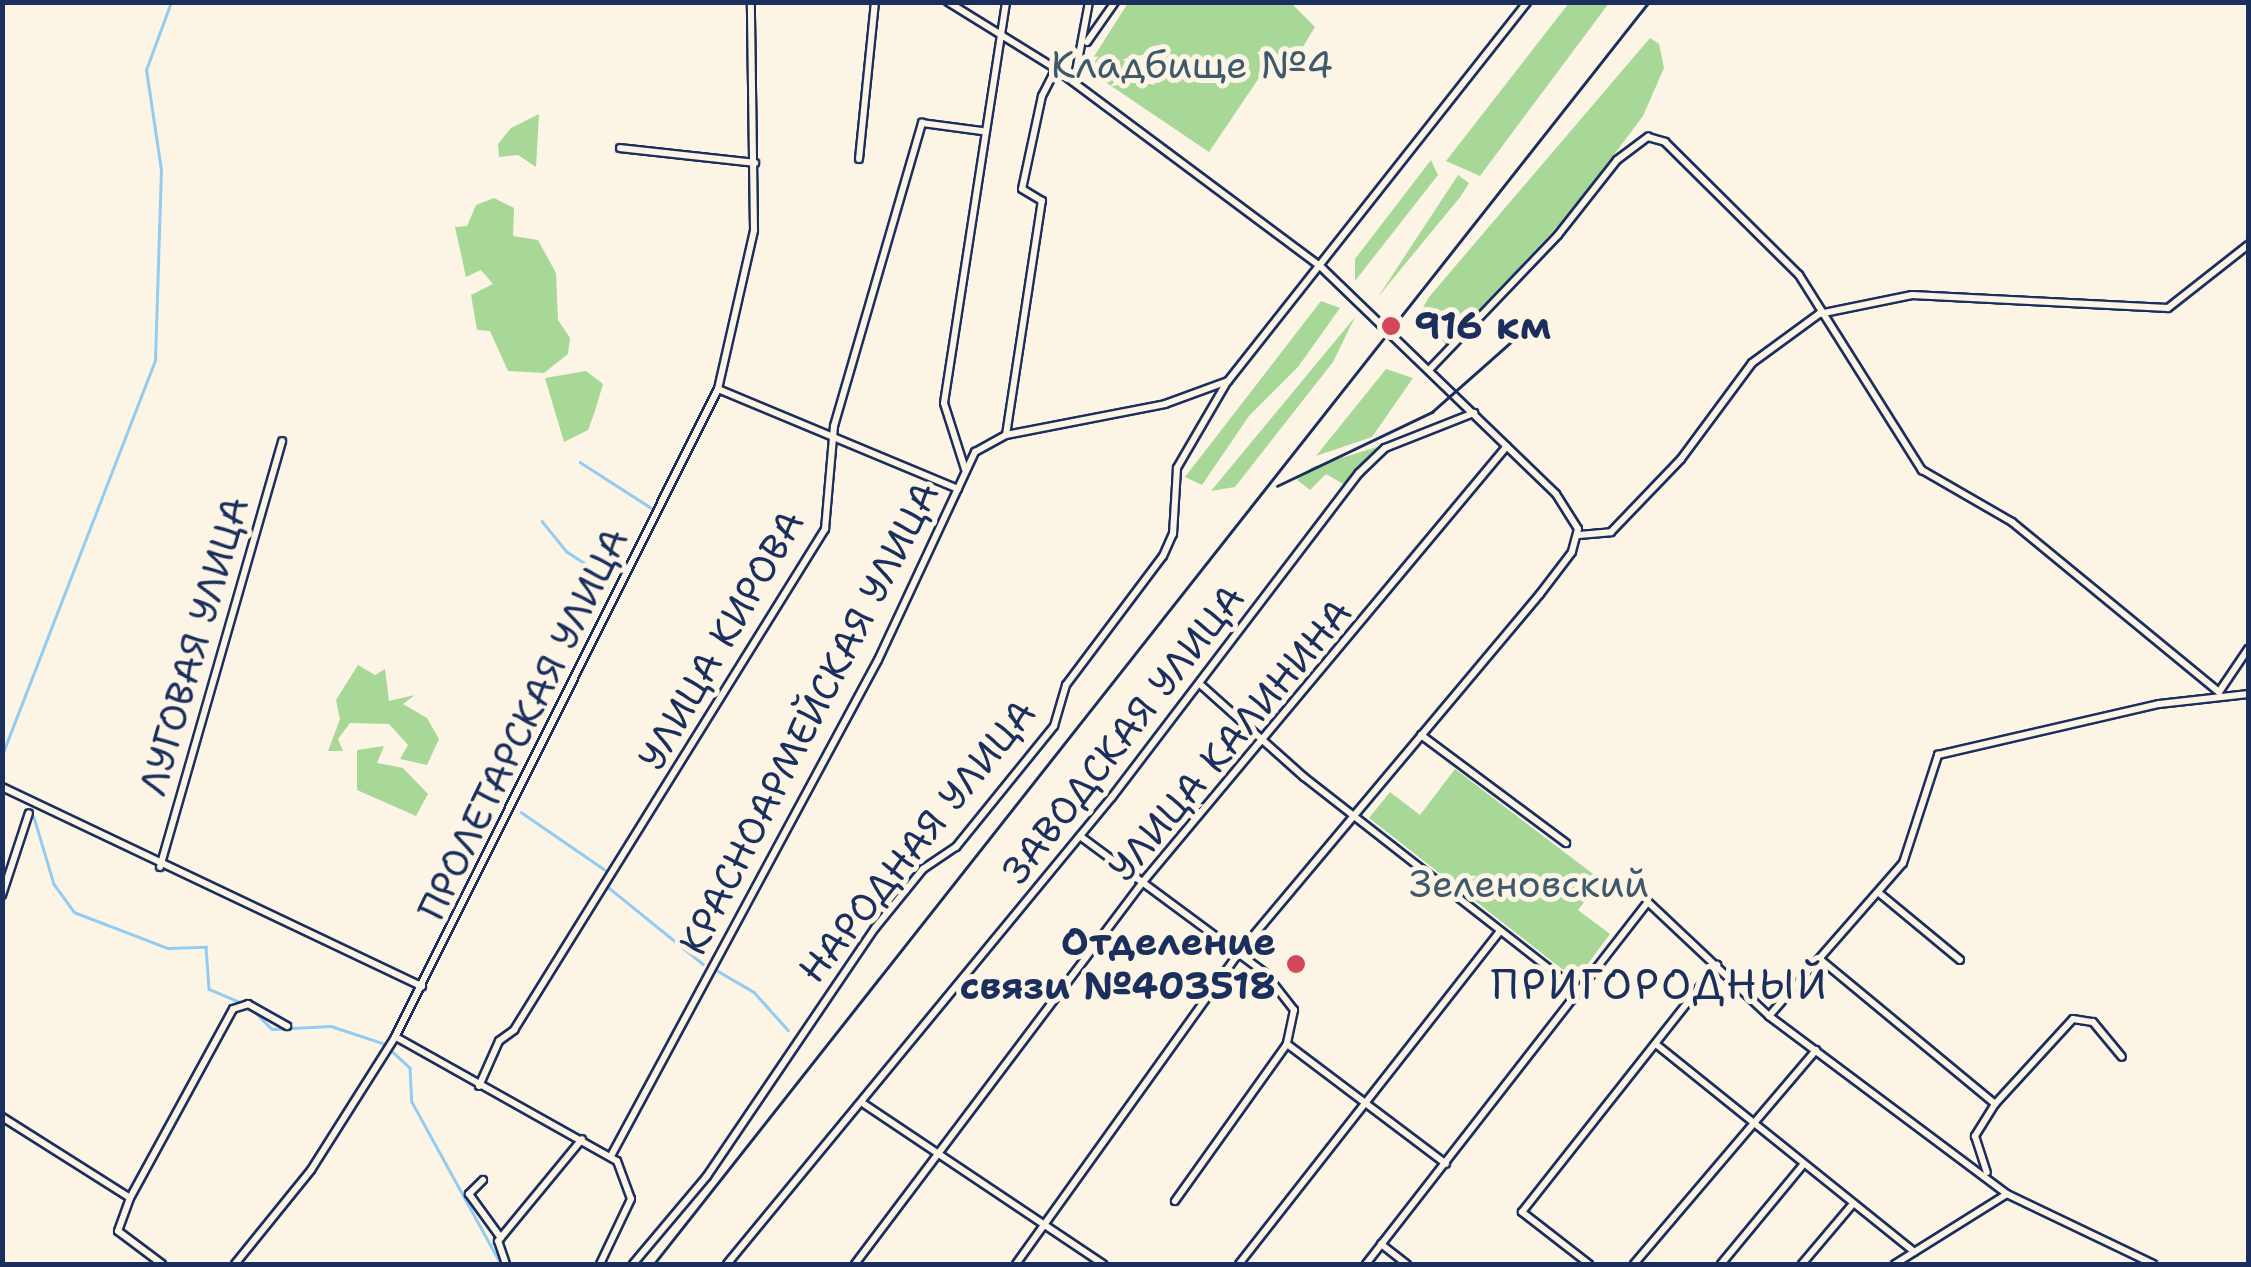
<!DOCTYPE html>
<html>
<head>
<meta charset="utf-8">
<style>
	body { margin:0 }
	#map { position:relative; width:2251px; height:1267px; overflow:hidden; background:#fcf5e5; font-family:"Shantell Sans",sans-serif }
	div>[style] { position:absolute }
	.green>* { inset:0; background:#a8d898 }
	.stream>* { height:2.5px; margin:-1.25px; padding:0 1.25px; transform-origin:1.25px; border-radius:1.25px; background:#93ccf3 }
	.roads { filter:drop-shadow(2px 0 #1b2f5e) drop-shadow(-2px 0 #1b2f5e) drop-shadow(0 2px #1b2f5e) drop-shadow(0 -2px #1b2f5e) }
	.minor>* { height:6px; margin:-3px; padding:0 3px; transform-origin:3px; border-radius:3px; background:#fcf5e5 }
	.rail>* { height:2.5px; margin:-1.25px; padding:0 1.25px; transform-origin:1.25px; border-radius:1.25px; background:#1b2f5e }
	.dots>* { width:28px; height:28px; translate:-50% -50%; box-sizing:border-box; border:5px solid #fcf5e5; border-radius:50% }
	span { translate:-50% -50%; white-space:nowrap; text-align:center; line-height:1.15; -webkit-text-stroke:10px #fcf5e5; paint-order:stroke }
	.park-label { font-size:38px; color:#3e596c }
	.poi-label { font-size:38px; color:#1b2f5e; font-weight:700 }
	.left { translate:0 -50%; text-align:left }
	.right { translate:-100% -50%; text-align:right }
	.street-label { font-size:38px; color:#1b2f5e }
	.quarter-label { font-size:42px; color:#1b2f5e; letter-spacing:2.5px }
	.frame { position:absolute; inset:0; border:5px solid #1b2f5e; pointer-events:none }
</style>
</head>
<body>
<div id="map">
	<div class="green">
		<div style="clip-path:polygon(1128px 3px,1291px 3px,1315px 27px,1288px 71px,1269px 63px,1209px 152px,1086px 69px)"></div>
		<div style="clip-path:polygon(1569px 3px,1609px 3px,1480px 176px,1446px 161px)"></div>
		<div style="clip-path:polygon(1650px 38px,1659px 44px,1664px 68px,1643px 116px,1571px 212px,1446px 345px,1420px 313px,1429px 297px)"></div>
		<div style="clip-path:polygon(539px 114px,536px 167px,518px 155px,499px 157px,498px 144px,511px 128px)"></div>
		<div style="clip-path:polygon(1431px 160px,1438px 175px,1355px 281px,1355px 259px)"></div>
		<div style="clip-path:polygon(1458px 175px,1469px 183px,1461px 196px,1378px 297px)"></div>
		<div style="clip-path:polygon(494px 198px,514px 208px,513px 236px,538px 240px,556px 273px,558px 320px,570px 338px,568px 354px,544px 373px,508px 371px,490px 331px,477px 330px,471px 295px,493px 284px,481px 270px,466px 277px,455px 227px,467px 226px,476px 205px)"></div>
		<div style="clip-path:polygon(1321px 301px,1340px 308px,1298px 367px,1249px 416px,1202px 485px,1185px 477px)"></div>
		<div style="clip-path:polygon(1355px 317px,1333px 362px,1235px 487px,1211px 491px)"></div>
		<div style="clip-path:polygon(1386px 369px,1413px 378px,1372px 437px,1316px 456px)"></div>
		<div style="clip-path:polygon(586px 371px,603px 384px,595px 411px,588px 430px,564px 442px,545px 378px)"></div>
		<div style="clip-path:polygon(1377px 447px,1345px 485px,1326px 474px,1310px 490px,1297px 480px,1312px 467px)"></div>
		<div style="clip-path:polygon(358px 665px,375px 675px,385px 669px,389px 701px,415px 695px,403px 704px,427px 718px,439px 739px,427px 765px,400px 759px,408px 745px,389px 724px,350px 723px,338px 739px,343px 751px,328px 751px,340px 719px,336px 700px)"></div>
		<div style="clip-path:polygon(384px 746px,377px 763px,403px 768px,428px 794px,416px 816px,357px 790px,357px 750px)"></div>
		<div style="clip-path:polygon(1455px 769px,1601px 880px,1578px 910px,1610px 934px,1576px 980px,1369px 818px,1390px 792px,1420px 815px)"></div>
	</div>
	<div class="stream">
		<div style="left:580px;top:462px;width:87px;rotate:32.8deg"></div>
		<div style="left:542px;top:521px;width:38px;rotate:51deg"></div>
		<div style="left:566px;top:551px;width:51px;rotate:33.1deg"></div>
		<div style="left:2px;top:755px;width:424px;rotate:-68.8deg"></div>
		<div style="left:155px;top:360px;width:190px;rotate:-88.2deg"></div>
		<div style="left:161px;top:170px;width:101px;rotate:-98.5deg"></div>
		<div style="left:146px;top:70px;width:72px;rotate:-69.8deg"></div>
		<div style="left:521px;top:812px;width:104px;rotate:34.5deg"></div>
		<div style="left:34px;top:817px;width:70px;rotate:73.4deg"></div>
		<div style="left:54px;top:884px;width:34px;rotate:54deg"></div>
		<div style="left:74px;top:912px;width:101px;rotate:21deg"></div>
		<div style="left:168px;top:948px;width:38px;rotate:-2deg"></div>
		<div style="left:206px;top:947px;width:42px;rotate:85.9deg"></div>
		<div style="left:209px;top:989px;width:39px;rotate:23deg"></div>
		<div style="left:608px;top:887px;width:122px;rotate:39deg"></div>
		<div style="left:718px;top:971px;width:42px;rotate:30.3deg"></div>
		<div style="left:754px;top:992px;width:51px;rotate:48.2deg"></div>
		<div style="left:252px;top:1009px;width:28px;rotate:45deg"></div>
		<div style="left:272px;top:1029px;width:59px;rotate:-2.9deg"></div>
		<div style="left:331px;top:1026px;width:57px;rotate:18.4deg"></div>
		<div style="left:393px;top:1052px;width:23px;rotate:43deg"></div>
		<div style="left:410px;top:1068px;width:34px;rotate:87deg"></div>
		<div style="left:412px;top:1102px;width:185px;rotate:61.2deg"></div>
	</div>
	<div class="roads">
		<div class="minor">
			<div style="left:948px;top:2px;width:123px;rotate:31.8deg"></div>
			<div style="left:1053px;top:67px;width:333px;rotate:36.7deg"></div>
			<div style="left:1320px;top:266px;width:328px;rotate:44deg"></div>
			<div style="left:1556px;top:494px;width:41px;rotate:57.8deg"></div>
			<div style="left:1578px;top:529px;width:24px;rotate:105deg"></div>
			<div style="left:1572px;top:552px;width:53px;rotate:127.3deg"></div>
			<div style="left:1540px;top:594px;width:470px;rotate:130deg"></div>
			<div style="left:1238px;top:954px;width:381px;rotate:125.6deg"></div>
			<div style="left:1087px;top:42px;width:49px;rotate:-55deg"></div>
			<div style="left:1074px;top:82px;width:81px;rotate:-79.4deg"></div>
			<div style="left:620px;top:148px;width:136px;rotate:6.3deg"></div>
			<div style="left:859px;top:159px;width:158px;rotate:-84.2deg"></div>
			<div style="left:1430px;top:369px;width:185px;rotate:-46.3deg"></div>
			<div style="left:1558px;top:235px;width:95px;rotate:-51.8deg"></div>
			<div style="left:1617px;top:160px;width:39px;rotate:-37deg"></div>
			<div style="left:1648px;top:137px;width:18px;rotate:16deg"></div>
			<div style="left:1665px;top:142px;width:189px;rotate:44.8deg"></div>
			<div style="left:1799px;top:275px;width:231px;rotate:57.8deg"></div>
			<div style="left:1922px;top:470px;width:104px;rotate:30deg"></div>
			<div style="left:2012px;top:522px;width:268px;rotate:39.4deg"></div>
			<div style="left:718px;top:389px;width:260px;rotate:22.6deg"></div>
			<div style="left:1006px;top:435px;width:237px;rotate:-81.3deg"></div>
			<div style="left:1042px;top:201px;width:23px;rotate:-149deg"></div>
			<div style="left:1022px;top:189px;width:95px;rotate:-77.9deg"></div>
			<div style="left:1042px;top:96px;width:30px;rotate:-63deg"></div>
			<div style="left:965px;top:469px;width:69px;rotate:-107.7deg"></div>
			<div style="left:944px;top:403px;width:406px;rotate:-81.2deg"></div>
			<div style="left:1579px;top:535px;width:32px;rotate:-5deg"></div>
			<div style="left:1611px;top:532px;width:101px;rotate:-46.2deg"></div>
			<div style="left:1681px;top:459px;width:119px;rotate:-53.5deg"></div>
			<div style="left:1752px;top:363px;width:83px;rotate:-36.2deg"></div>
			<div style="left:1819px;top:314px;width:95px;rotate:-11.5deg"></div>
			<div style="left:1912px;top:295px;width:256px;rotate:2.9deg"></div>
			<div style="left:2168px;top:308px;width:102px;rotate:-38.2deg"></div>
			<div style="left:1201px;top:685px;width:138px;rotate:41.8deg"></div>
			<div style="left:1304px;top:777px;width:348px;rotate:38deg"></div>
			<div style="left:2219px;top:692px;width:52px;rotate:-56deg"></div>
			<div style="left:1421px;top:735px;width:181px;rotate:36.7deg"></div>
			<div style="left:2px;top:787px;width:465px;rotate:25.4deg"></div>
			<div style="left:1080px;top:836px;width:230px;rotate:36.5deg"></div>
			<div style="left:1265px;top:973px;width:47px;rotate:51.9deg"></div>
			<div style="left:1294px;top:1010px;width:35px;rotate:102deg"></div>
			<div style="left:1287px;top:1044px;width:193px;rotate:125.5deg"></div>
			<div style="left:160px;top:867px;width:443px;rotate:-74deg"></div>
			<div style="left:1879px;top:893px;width:105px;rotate:39.6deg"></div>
			<div style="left:2px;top:895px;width:86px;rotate:-71.8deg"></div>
			<div style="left:1821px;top:960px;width:226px;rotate:39.6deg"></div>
			<div style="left:1995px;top:1104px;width:38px;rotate:122deg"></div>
			<div style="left:1975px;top:1136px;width:38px;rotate:72deg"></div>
			<div style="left:1769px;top:1016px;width:203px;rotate:-48.8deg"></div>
			<div style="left:1903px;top:863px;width:114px;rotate:-72deg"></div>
			<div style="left:1938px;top:755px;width:227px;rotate:-13deg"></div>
			<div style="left:2159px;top:704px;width:90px;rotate:-6.4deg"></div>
			<div style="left:396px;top:1037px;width:253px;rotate:29.3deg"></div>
			<div style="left:617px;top:1161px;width:40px;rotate:69.8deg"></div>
			<div style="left:631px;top:1199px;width:72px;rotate:115.5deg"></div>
			<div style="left:1287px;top:1044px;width:199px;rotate:37deg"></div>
			<div style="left:1657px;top:1045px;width:330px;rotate:38.8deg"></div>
			<div style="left:479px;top:1086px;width:49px;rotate:-66deg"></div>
			<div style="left:499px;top:1041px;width:19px;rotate:-36deg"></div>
			<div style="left:514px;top:1030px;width:590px;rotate:-58.17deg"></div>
			<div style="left:825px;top:529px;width:103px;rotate:-85deg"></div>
			<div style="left:834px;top:426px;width:316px;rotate:-73.8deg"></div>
			<div style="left:922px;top:123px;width:61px;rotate:7.6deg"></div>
			<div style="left:864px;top:1104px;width:288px;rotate:33.8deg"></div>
			<div style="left:1995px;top:1104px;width:115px;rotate:-47.5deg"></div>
			<div style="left:2073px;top:1019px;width:20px;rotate:9deg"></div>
			<div style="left:2093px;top:1022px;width:45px;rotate:50.4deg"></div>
			<div style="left:2px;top:1117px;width:151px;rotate:32.3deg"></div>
			<div style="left:611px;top:1156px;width:563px;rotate:-61.71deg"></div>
			<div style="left:878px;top:660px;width:230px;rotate:-65deg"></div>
			<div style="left:975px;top:452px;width:35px;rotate:-29deg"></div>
			<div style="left:1006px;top:435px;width:162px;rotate:-11deg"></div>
			<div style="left:1165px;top:404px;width:67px;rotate:-20.1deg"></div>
			<div style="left:1228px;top:381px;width:483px;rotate:-51.7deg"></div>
			<div style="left:483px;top:1180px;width:20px;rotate:135deg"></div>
			<div style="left:469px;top:1194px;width:54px;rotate:54deg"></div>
			<div style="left:1381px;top:1244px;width:33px;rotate:38deg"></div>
			<div style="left:162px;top:1264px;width:55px;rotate:-143.1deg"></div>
			<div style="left:118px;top:1231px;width:35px;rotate:-70deg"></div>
			<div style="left:130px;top:1198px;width:215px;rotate:-61.4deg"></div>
			<div style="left:233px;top:1009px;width:16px;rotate:-18deg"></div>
			<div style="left:248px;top:1004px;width:45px;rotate:29.4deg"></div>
			<div style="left:235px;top:1264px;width:121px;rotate:-51deg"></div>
			<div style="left:311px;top:1170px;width:157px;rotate:-57.7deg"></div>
			<div style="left:395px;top:1037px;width:724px;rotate:-63.51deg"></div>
			<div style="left:718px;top:389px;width:163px;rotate:-77.2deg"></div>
			<div style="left:754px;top:230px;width:228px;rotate:-90.8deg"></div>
			<div style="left:506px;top:1264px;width:24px;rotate:-109deg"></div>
			<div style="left:498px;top:1241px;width:132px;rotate:-50.5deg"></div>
			<div style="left:633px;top:1264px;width:115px;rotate:-49.9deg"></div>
			<div style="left:707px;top:1176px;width:300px;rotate:-55.9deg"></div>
			<div style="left:875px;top:928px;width:76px;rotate:-50.9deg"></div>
			<div style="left:923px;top:869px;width:40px;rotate:-34deg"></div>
			<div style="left:956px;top:847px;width:156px;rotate:-51deg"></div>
			<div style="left:1054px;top:726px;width:43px;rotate:-73.7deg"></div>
			<div style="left:1066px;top:685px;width:161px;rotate:-53.1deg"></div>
			<div style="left:1163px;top:556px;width:24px;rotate:-66deg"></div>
			<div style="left:1173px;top:534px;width:66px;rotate:-86.5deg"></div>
			<div style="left:1177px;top:468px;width:99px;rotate:-59.8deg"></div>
			<div style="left:727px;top:1264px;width:605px;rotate:-50.5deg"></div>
			<div style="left:1112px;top:797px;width:407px;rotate:-52.7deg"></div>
			<div style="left:1359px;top:473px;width:36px;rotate:-44deg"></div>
			<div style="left:1385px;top:448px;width:96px;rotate:-21.5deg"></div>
			<div style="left:855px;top:1264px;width:477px;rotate:-53deg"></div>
			<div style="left:1142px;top:883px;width:569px;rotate:-50.13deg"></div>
			<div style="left:1239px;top:1264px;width:423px;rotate:-51.9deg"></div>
			<div style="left:1366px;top:1264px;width:459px;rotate:-52.1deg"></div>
			<div style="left:1648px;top:902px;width:166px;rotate:43.3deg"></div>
			<div style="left:1769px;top:1016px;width:297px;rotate:36.8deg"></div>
			<div style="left:1589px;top:1264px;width:85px;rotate:-142.2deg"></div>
			<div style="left:1522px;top:1212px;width:315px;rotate:-51.7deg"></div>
			<div style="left:1634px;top:1264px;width:281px;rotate:-49.6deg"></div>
			<div style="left:1721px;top:1264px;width:127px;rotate:-50.4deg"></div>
			<div style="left:1802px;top:1264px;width:76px;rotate:-49.8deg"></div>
			<div style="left:1895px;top:1264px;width:132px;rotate:-32deg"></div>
			<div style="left:2007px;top:1194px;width:162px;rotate:25.6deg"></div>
		</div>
	</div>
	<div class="rail">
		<div style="left:1277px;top:486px;width:172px;rotate:-25.5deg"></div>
		<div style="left:1432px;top:412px;width:116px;rotate:-41.5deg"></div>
		<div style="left:654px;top:1264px;width:1607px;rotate:-51.75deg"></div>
	</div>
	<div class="dots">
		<div style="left:1391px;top:326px;background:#d1495b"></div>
		<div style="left:1296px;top:964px;background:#d1495b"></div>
	</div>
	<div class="park-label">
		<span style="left:1192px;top:65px">Кладбище №4</span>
		<span style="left:1529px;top:884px">Зеленовский</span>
	</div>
	<div class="poi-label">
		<span class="left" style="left:1414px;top:326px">916 км</span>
		<span class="right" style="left:1276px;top:964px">Отделение<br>связи №403518</span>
	</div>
	<div class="street-label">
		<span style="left:721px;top:640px;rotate:-60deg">УЛИЦА КИРОВА</span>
		<span style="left:194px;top:646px;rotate:-74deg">ЛУГОВАЯ УЛИЦА</span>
		<span style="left:809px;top:718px;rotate:-63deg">КРАСНОАРМЕЙСКАЯ УЛИЦА</span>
		<span style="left:523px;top:724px;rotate:-64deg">ПРОЛЕТАРСКАЯ УЛИЦА</span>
		<span style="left:1123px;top:734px;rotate:-52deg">ЗАВОДСКАЯ УЛИЦА</span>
		<span style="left:1230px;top:740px;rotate:-50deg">УЛИЦА КАЛИНИНА</span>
		<span style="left:917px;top:841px;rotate:-51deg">НАРОДНАЯ УЛИЦА</span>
	</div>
	<div class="quarter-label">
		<span style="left:1660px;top:984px">ПРИГОРОДНЫЙ</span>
	</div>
	<div class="frame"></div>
</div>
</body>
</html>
